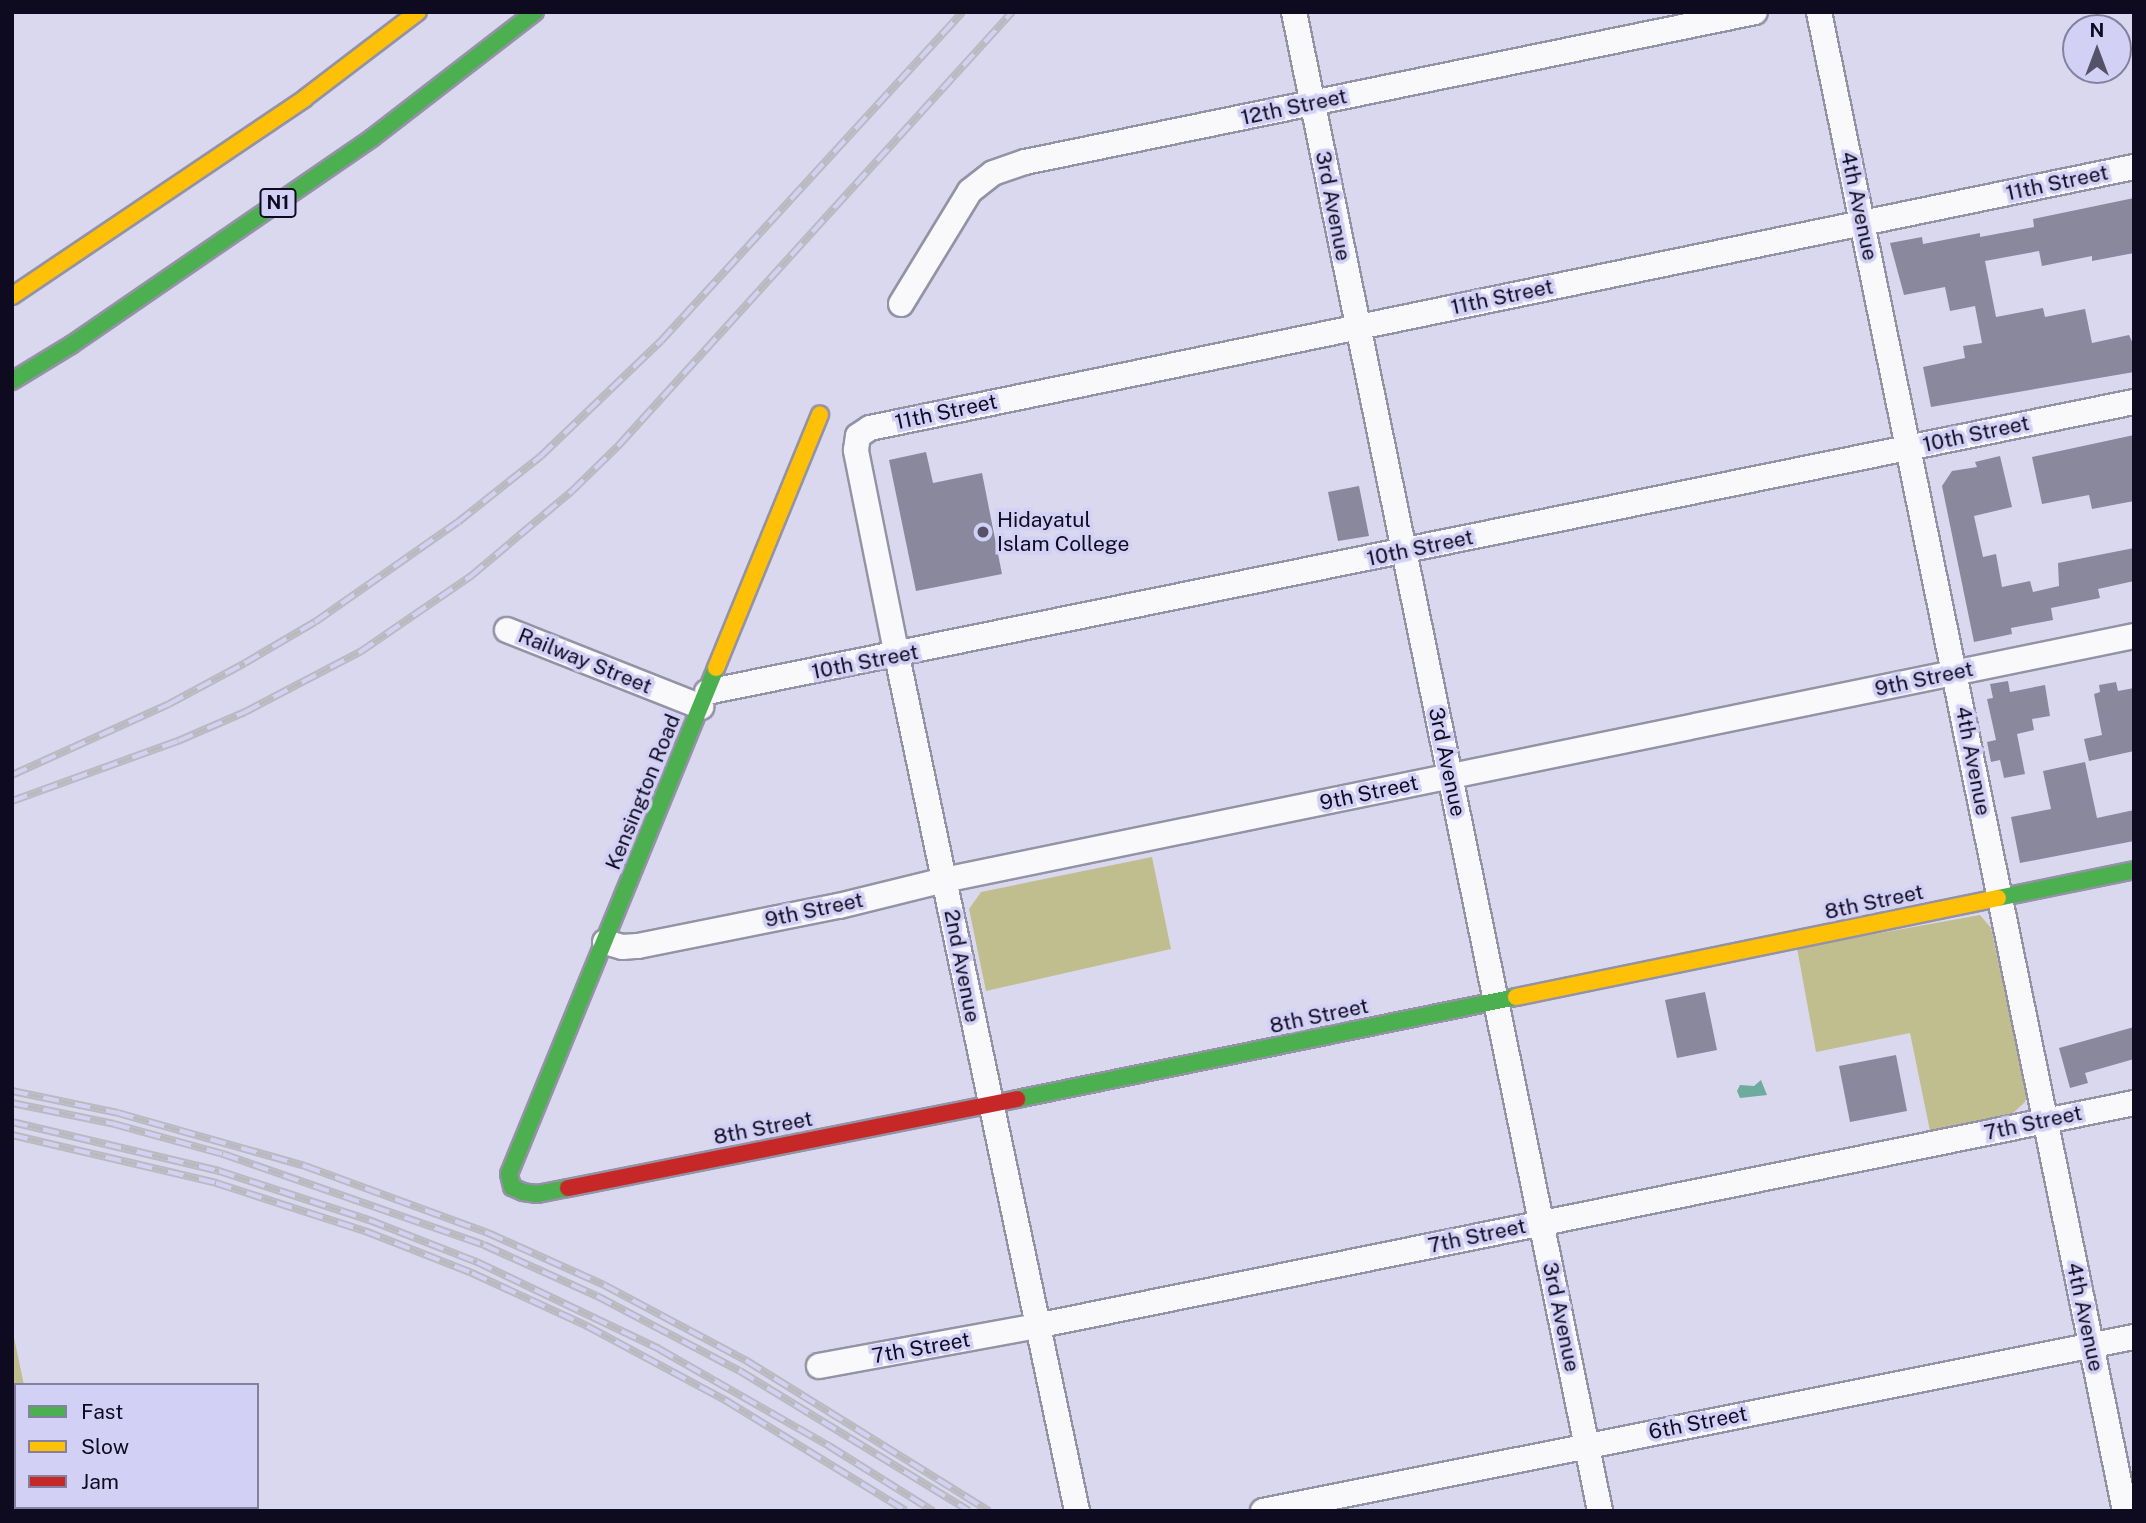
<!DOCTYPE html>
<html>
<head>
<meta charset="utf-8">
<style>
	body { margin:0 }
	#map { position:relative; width:2146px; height:1523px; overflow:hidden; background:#dad8ee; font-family:"Public Sans",sans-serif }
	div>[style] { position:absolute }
	.green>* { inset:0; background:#c0be8e }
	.water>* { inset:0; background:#6dab9d }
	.building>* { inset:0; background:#8a889c }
	.roads { filter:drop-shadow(2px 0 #9492a5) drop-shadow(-2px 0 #9492a5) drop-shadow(0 2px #9492a5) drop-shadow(0 -2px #9492a5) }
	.street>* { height:24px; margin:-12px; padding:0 12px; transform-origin:12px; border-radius:12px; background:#f9f9fc }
	.fast>* { height:16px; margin:-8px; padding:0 8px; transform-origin:8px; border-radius:8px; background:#4caf50 }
	.slow>* { height:16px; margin:-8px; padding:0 8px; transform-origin:8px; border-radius:8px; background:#ffc107 }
	.jam>* { height:16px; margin:-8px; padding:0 8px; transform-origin:8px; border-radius:8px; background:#c62828 }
	.rail>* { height:8px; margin-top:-4px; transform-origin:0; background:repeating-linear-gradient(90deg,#d3d0f6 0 16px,#bbb9c0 0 32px); box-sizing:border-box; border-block:2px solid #bbb9c0 }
	.dots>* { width:19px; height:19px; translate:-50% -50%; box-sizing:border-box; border:4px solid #d3d0f6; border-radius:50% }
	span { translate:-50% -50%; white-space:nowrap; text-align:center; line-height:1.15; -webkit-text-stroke:7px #d3d0f6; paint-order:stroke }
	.shield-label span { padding:2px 5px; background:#d3d0f6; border:2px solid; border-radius:5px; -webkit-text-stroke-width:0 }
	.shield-label { font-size:19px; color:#0e0a20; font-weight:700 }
	.street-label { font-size:21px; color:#0e0a20 }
	.poi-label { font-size:21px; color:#0e0a20 }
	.left { translate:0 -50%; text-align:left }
	.frame { position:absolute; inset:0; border:14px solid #0e0a20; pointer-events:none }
	.legend { position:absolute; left:14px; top:1383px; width:245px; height:126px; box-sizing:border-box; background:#d3d0f6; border:2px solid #8481a0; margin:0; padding:9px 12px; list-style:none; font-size:21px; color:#0e0a20 }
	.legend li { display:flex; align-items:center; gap:14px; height:35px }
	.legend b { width:35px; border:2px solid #8481a0 }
	.north { position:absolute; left:2062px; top:14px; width:70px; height:70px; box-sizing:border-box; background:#d3d0f6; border:2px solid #8481a0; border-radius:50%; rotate:0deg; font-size:19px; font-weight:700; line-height:28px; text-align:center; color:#0e0a20 }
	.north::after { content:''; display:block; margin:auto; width:24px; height:32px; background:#555268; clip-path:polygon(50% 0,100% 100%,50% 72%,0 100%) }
</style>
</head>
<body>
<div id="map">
	<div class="green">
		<div style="clip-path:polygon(1152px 857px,1171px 949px,986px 991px,969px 909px,981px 892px)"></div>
		<div style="clip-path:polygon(1980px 915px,1991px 928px,2027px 1095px,2025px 1102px,2011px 1115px,1930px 1131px,1910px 1033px,1816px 1052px,1797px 948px)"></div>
		<div style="clip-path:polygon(12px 1328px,24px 1385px,16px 1385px,16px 1507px,49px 1507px,50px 1511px,12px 1511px)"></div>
	</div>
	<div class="water">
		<div style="clip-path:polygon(1761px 1080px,1767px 1095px,1740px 1098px,1737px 1091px,1740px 1085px,1754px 1086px)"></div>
	</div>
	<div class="building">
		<div style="clip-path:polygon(2134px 198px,2134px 253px,2092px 261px,2092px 256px,2042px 266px,2039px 251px,1985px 261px,1996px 317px,2043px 308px,2045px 317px,2085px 309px,2092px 343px,2129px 335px,2134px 346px,2134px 372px,1931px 407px,1923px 367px,1965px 358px,1963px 346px,1982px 343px,1975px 306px,1950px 311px,1945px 287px,1904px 295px,1890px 243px,1922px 237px,1923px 244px,1980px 233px,1980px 237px,2034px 227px,2033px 219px)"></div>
		<div style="clip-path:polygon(2134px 435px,2134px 501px,2092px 509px,2089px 495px,2042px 504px,2032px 457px)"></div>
		<div style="clip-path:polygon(926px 452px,933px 483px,982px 473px,1002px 574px,916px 591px,889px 460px)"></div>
		<div style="clip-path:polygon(2000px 456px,2012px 507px,1974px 516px,1983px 557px,1996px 554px,2002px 587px,2030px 581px,2033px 592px,2059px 586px,2058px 563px,2134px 548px,2134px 581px,2098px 589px,2100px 598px,2051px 608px,2053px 620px,2011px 628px,2012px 634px,1974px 642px,1942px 486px,1952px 471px,1977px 467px,1975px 462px)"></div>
		<div style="clip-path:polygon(1359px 486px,1369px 536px,1338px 541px,1328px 492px)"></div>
		<div style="clip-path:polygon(2008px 681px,2010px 692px,2045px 685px,2050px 716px,2032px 719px,2034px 730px,2017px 734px,2025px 774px,2004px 778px,2000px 760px,1991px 762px,1987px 742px,1996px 740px,1987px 699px,1993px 698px,1990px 684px)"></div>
		<div style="clip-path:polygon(2116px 682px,2118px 691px,2134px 688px,2134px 751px,2089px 761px,2084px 739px,2102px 735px,2094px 694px,2100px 692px,2099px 685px)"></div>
		<div style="clip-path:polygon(2085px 762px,2097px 818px,2134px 810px,2134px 841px,2020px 863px,2011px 817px,2051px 809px,2043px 771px)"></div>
		<div style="clip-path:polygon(1705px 992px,1717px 1050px,1677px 1058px,1665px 1000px)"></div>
		<div style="clip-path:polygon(2134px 1027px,2134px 1059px,2085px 1073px,2088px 1083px,2070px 1088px,2059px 1048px)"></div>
		<div style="clip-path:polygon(1896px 1055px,1907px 1111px,1850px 1122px,1839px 1066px)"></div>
	</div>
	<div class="roads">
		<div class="street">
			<div style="left:1294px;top:12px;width:1530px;rotate:78.46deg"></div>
			<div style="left:1819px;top:12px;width:1530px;rotate:78.46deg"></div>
			<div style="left:901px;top:304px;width:132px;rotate:-58.6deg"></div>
			<div style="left:970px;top:191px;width:29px;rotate:-38deg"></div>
			<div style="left:993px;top:173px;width:34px;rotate:-19deg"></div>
			<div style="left:1025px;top:162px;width:745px;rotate:-11.61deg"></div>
			<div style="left:507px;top:630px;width:209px;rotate:21.6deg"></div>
			<div style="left:707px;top:692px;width:1456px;rotate:-11.49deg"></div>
			<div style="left:605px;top:942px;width:18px;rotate:16deg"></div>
			<div style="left:622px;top:947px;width:16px;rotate:-4deg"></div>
			<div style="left:638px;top:946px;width:205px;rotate:-11.3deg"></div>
			<div style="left:839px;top:906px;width:108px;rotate:-13.9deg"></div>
			<div style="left:944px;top:880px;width:1215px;rotate:-11.59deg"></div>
			<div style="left:819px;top:1366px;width:221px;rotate:-10.4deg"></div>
			<div style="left:1036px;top:1326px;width:1120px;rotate:-11.48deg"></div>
			<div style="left:1077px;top:1511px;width:874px;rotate:-101.89deg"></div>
			<div style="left:897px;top:656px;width:210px;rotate:-101.3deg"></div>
			<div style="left:856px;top:450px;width:14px;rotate:-82deg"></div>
			<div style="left:858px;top:436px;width:14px;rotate:-34deg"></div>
			<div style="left:870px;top:428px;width:1291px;rotate:-11.67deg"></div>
			<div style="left:1263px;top:1511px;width:888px;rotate:-11.3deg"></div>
		</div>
		<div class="fast">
			<div style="left:12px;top:381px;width:69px;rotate:-31.4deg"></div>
			<div style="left:71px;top:345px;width:365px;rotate:-34.5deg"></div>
			<div style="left:372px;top:138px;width:206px;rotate:-37.7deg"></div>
			<div style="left:1998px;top:898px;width:139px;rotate:-11.6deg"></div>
			<div style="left:1017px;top:1099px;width:509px;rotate:-11.55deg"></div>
			<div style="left:568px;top:1188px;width:32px;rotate:169deg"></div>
			<div style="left:537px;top:1194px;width:14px;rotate:-172deg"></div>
			<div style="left:523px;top:1192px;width:12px;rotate:-156deg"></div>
			<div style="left:512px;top:1187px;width:13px;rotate:-103deg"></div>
			<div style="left:509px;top:1174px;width:547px;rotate:-67.75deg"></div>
		</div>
		<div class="slow">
			<div style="left:12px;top:296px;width:354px;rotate:-34deg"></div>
			<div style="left:305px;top:98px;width:142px;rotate:-37.3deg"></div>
			<div style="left:716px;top:668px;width:274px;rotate:-67.7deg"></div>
			<div style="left:1516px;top:997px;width:492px;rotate:-11.6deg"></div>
		</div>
		<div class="jam">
			<div style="left:568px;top:1188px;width:458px;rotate:-11.2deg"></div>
		</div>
	</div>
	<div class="rail">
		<div style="left:12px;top:775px;width:172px;rotate:-24.3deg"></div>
		<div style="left:169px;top:704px;width:86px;rotate:-28.3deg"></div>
		<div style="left:245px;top:663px;width:81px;rotate:-30.4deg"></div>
		<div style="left:315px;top:622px;width:174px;rotate:-35deg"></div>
		<div style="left:458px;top:522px;width:106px;rotate:-38.5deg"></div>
		<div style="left:541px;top:456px;width:166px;rotate:-43.8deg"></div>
		<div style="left:661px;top:341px;width:446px;rotate:-47.5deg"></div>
		<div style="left:12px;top:801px;width:177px;rotate:-19.9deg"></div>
		<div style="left:178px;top:741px;width:73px;rotate:-23.4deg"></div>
		<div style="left:245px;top:712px;width:130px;rotate:-27.6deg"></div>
		<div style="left:360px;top:652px;width:135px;rotate:-34.4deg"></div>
		<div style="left:471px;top:576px;width:132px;rotate:-40.1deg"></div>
		<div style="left:572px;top:491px;width:66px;rotate:-44.4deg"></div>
		<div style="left:619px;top:445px;width:585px;rotate:-47.77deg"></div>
		<div style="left:12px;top:1091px;width:108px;rotate:11.7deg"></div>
		<div style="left:118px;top:1113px;width:194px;rotate:15.8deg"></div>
		<div style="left:305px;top:1166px;width:195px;rotate:20.1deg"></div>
		<div style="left:488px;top:1233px;width:127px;rotate:24.1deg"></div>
		<div style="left:604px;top:1285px;width:162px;rotate:28deg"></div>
		<div style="left:747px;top:1361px;width:285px;rotate:31.8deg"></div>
		<div style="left:12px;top:1103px;width:104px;rotate:11.6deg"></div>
		<div style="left:114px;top:1124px;width:113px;rotate:15.4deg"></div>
		<div style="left:223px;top:1154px;width:276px;rotate:19.2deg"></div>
		<div style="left:484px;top:1245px;width:124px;rotate:24.3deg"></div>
		<div style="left:597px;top:1296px;width:161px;rotate:27.7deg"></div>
		<div style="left:740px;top:1371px;width:268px;rotate:31.4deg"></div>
		<div style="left:12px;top:1122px;width:213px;rotate:13.3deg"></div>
		<div style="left:219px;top:1171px;width:158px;rotate:18.1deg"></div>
		<div style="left:369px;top:1220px;width:116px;rotate:21.3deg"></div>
		<div style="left:477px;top:1262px;width:202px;rotate:25.5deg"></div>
		<div style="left:659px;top:1349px;width:196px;rotate:29.7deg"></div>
		<div style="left:829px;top:1446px;width:123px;rotate:32deg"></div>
		<div style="left:12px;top:1135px;width:210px;rotate:13.2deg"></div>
		<div style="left:216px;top:1183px;width:157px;rotate:17.9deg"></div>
		<div style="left:365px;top:1231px;width:115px;rotate:21.4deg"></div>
		<div style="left:472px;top:1273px;width:127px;rotate:24.7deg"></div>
		<div style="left:587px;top:1326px;width:157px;rotate:28.2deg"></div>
		<div style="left:725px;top:1400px;width:212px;rotate:31.5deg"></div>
	</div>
	<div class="dots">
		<div style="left:983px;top:532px;background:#555268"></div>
	</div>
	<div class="shield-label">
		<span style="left:278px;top:203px">N1</span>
	</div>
	<div class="street-label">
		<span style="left:1294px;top:107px;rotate:-12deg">12th Street</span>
		<span style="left:2057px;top:183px;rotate:-12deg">11th Street</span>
		<span style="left:1333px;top:206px;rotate:79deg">3rd Avenue</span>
		<span style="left:1859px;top:206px;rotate:78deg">4th Avenue</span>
		<span style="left:1502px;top:297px;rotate:-12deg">11th Street</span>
		<span style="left:946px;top:412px;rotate:-12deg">11th Street</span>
		<span style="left:1976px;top:434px;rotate:-12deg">10th Street</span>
		<span style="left:1420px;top:548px;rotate:-12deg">10th Street</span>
		<span style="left:585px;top:661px;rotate:22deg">Railway Street</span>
		<span style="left:865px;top:662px;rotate:-11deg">10th Street</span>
		<span style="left:1924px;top:679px;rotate:-12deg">9th Street</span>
		<span style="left:1973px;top:761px;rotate:79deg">4th Avenue</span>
		<span style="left:1447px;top:762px;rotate:78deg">3rd Avenue</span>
		<span style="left:643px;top:792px;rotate:-68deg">Kensington Road</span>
		<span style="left:1369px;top:793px;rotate:-12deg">9th Street</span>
		<span style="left:1874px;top:902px;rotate:-12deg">8th Street</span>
		<span style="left:814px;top:910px;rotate:-12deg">9th Street</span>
		<span style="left:962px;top:966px;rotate:79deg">2nd Avenue</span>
		<span style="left:1319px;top:1016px;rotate:-12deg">8th Street</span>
		<span style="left:2033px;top:1123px;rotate:-12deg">7th Street</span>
		<span style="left:763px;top:1128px;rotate:-11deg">8th Street</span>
		<span style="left:1477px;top:1236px;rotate:-12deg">7th Street</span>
		<span style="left:1561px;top:1317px;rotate:78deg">3rd Avenue</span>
		<span style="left:2085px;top:1317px;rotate:78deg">4th Avenue</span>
		<span style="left:921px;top:1348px;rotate:-10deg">7th Street</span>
		<span style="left:1698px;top:1423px;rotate:-11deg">6th Street</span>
	</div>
	<div class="poi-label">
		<span class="left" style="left:997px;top:532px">Hidayatul<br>Islam College</span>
	</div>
	<div class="frame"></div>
	<ul class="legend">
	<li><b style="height:9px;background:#4caf50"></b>Fast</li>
	<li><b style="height:9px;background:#ffc107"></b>Slow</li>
	<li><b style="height:9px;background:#c62828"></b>Jam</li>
	</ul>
	<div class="north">N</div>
</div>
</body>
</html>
